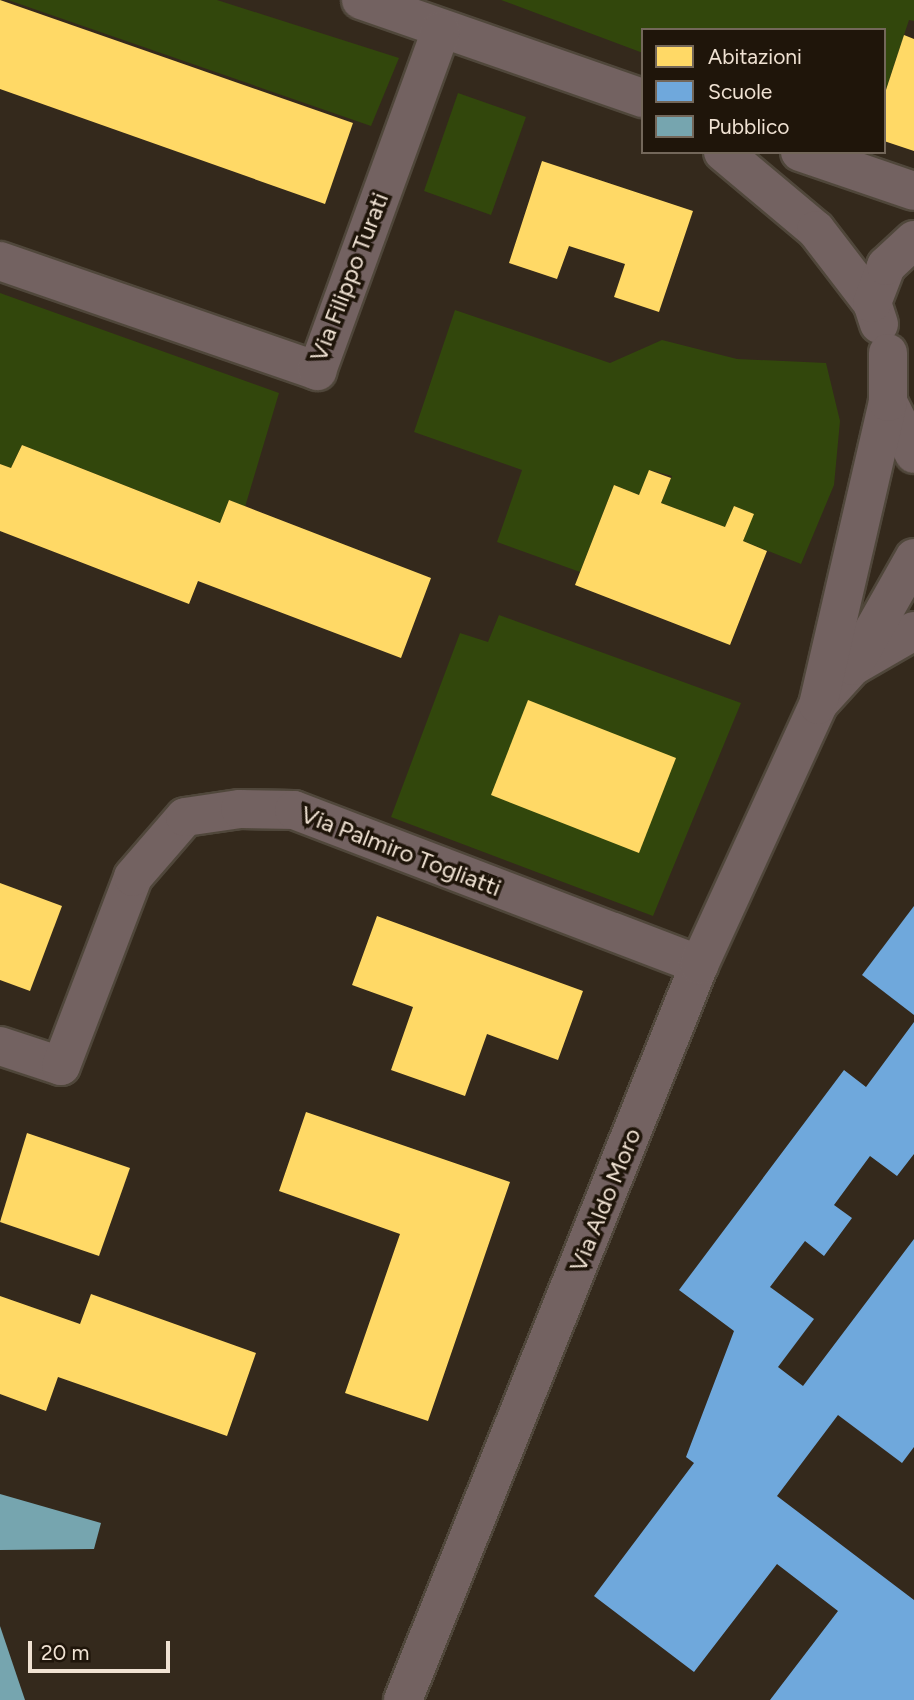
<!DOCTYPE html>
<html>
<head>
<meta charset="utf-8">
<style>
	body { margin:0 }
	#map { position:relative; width:914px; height:1700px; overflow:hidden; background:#34291c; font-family:Figtree,sans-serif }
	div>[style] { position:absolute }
	.green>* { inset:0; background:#32470c }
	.homes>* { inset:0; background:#ffd966 }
	.schools>* { inset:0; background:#6fa8dc }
	.public>* { inset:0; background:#76a5af }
	.roads { filter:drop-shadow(2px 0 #50473b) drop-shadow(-2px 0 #50473b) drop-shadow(0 2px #50473b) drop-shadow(0 -2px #50473b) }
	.minor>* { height:38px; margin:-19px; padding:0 19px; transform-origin:19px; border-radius:19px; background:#736261 }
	span { translate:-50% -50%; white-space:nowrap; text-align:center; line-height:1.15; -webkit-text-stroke:7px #1f150a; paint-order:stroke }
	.street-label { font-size:24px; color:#f0e2d3 }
	.legend { position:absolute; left:641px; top:28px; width:245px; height:126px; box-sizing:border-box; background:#1f150a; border:2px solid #73675a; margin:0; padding:9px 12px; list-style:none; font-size:21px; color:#f0e2d3 }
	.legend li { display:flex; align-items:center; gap:14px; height:35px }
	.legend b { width:35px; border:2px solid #73675a }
	.scale { position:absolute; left:28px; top:1641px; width:142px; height:32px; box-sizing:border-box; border:4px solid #f0e2d3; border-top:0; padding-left:9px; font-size:21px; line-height:24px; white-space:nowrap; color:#f0e2d3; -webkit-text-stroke:5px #1f150a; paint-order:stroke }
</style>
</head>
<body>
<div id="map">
	<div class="green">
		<div style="clip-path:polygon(8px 0,217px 0,399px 58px,371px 126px)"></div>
		<div style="clip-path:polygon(501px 0,914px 0,914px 21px,909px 20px,884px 95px,884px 30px,643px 30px,643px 53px)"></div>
		<div style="clip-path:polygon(458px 93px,526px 117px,491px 215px,424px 191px)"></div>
		<div style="clip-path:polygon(0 293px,279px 393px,245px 507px,229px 500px,220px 523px,22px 445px,11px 468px,0 464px)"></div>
		<div style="clip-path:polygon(455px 310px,610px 363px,662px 340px,737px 359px,826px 363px,840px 421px,834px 485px,801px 564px,743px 541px,753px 514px,734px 506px,725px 527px,661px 503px,672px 476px,650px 470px,639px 495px,614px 485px,580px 572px,497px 542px,522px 470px,414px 432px)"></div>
		<div style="clip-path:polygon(499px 615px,741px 703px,653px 916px,391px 817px,460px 633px,488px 642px)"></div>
	</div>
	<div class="homes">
		<div style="clip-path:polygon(0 0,353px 123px,325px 204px,0 89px)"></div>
		<div style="clip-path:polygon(904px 35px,914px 39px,914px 151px,884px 141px,884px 96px)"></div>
		<div style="clip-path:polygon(542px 161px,693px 211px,659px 312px,614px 297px,625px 264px,569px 246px,557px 279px,509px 263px)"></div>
		<div style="clip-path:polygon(22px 445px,220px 523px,229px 500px,431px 578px,401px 658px,198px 581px,189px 604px,0 531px,0 464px,11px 468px)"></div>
		<div style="clip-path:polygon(649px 470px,671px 478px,661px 503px,725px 527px,734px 506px,754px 514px,743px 541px,767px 551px,730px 645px,575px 585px,614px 485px,639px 495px)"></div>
		<div style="clip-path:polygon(528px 700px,676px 758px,639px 853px,491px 795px)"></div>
		<div style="clip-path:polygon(0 883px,62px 906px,30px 991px,0 980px)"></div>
		<div style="clip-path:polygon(377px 916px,583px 991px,558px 1060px,487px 1034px,465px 1096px,391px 1070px,413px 1007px,352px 985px)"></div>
		<div style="clip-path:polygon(306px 1112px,510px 1182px,428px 1421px,345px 1393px,400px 1234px,279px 1191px)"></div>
		<div style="clip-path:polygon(27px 1133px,130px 1168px,99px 1256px,0 1222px)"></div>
		<div style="clip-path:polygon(91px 1294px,256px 1353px,227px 1436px,58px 1377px,46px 1411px,0 1394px,0 1296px,80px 1324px)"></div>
	</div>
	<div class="schools">
		<div style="clip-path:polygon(914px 906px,914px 1015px,862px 975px)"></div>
		<div style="clip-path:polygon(914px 1022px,914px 1154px,897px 1176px,870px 1156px,834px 1205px,852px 1218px,824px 1256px,805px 1241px,770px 1287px,814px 1319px,778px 1367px,803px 1386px,914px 1239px,914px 1447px,902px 1463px,838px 1415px,777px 1496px,914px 1600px,914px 1700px,770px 1700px,838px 1611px,777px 1564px,694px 1672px,594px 1596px,694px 1463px,686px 1457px,734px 1331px,679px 1290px,844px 1070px,866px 1087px)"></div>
	</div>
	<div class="public">
		<div style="clip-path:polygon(0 1494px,101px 1523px,94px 1549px,0 1550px)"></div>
		<div style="clip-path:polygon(0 1626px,25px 1700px,0 1700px)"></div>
	</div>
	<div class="roads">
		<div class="minor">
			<div style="left:361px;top:0;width:299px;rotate:19.2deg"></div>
			<div style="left:723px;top:152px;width:121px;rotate:40deg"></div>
			<div style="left:816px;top:230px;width:92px;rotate:52.5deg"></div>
			<div style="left:800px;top:152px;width:120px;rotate:18.9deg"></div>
			<div style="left:0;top:261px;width:336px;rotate:19.1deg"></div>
			<div style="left:317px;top:371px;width:362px;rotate:-70deg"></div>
			<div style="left:879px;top:324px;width:22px;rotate:-108deg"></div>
			<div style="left:872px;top:303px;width:40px;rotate:-69deg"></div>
			<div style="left:886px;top:266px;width:38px;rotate:-43deg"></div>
			<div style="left:888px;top:402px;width:58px;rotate:63.4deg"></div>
			<div style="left:855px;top:665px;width:68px;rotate:-30deg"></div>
			<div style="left:821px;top:701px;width:47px;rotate:-47.6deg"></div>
			<div style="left:853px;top:666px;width:124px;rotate:-60.5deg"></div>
			<div style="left:0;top:1046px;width:64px;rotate:18.2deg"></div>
			<div style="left:61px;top:1066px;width:202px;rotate:-69.1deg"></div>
			<div style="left:133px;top:877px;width:79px;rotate:-49.1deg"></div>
			<div style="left:185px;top:817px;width:56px;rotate:-8.3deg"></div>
			<div style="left:240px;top:809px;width:54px;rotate:1.1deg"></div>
			<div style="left:294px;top:810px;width:434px;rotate:20.9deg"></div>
			<div style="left:403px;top:1700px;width:792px;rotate:-68.06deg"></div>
			<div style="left:699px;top:965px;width:286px;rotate:-65.4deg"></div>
			<div style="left:818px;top:705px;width:311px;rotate:-77deg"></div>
			<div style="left:888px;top:402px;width:49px;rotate:-90deg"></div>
		</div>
	</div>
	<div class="street-label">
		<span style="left:349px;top:277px;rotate:-69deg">Via Filippo Turati</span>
		<span style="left:401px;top:851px;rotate:21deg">Via Palmiro Togliatti</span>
		<span style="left:605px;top:1200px;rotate:-68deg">Via Aldo Moro</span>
	</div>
	<ul class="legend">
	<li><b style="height:19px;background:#ffd966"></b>Abitazioni</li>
	<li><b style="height:19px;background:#6fa8dc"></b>Scuole</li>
	<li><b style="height:19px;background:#76a5af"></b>Pubblico</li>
	</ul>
	<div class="scale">20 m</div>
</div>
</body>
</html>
